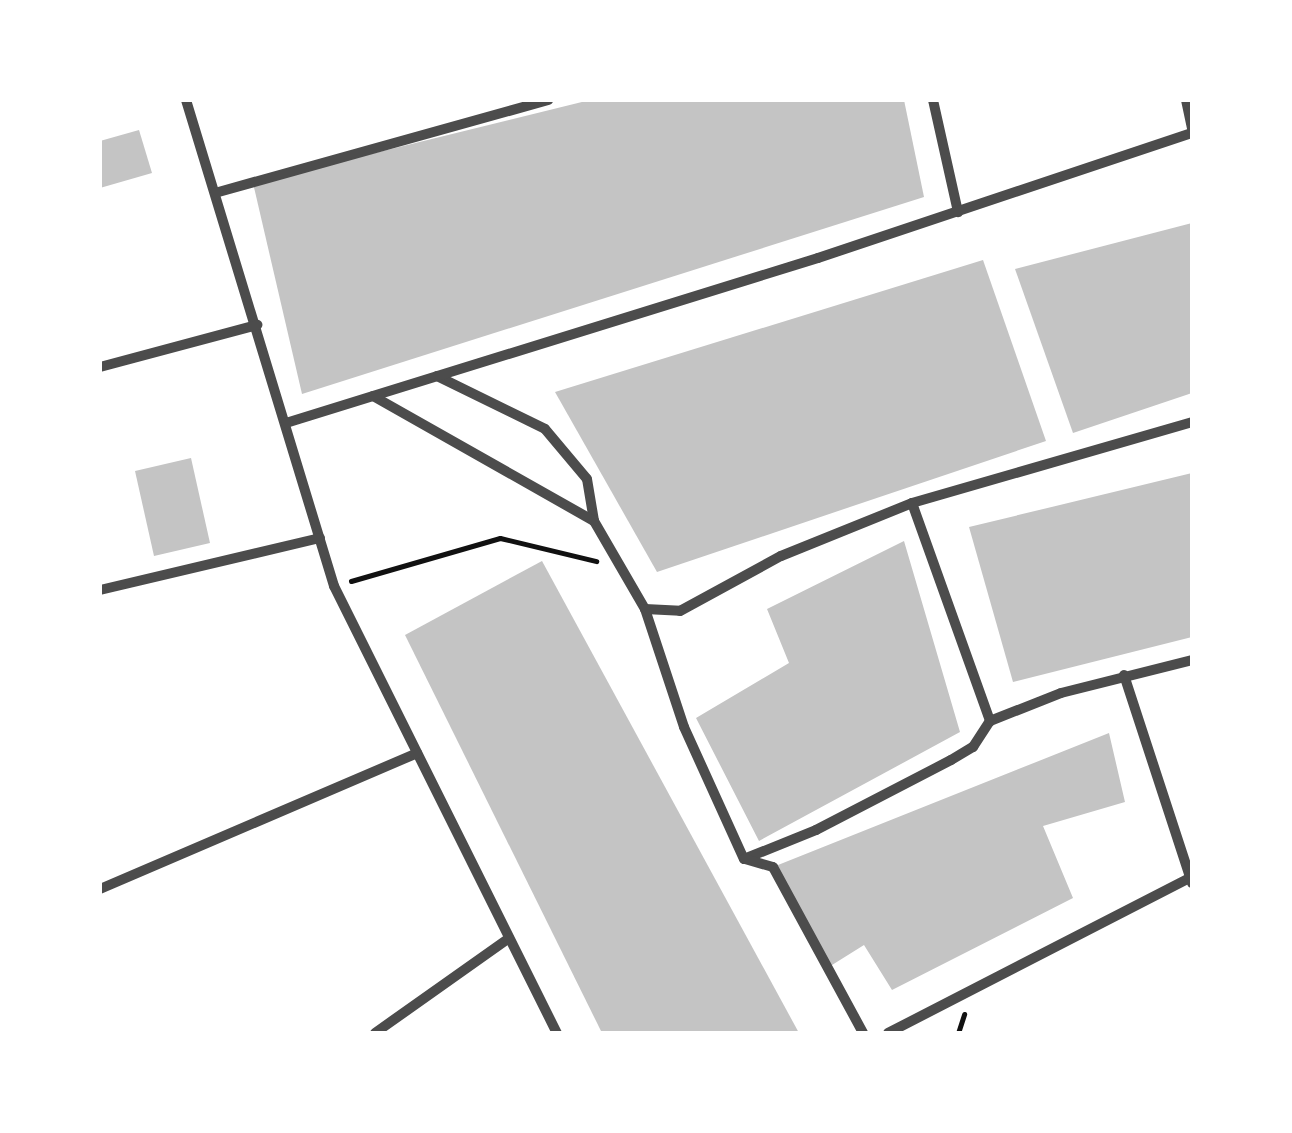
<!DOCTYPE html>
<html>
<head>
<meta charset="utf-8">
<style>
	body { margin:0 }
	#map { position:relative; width:1292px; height:1133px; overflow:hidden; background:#fff; font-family:"DM Sans",sans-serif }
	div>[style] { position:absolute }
	.building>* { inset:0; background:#c4c4c4 }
	.path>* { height:5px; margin:-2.5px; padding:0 2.5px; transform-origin:2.5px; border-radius:2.5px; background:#111 }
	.minor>* { height:10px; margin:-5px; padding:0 5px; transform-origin:5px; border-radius:5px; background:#4c4c4c }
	span { translate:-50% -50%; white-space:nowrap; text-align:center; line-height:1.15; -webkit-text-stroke:10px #fff; paint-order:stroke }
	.frame { position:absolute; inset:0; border:102px solid #fff; pointer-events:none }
</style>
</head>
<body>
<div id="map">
	<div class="building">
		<div style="clip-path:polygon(590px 100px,904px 100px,924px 197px,302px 394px,253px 183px)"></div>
		<div style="clip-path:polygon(139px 130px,152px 173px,100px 188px,100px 141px)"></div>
		<div style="clip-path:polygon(1192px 223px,1192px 393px,1073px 433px,1015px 269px)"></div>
		<div style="clip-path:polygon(983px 260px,1046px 441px,657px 572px,555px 392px)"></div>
		<div style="clip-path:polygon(191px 458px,210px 543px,154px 556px,135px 471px)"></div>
		<div style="clip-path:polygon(1192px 473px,1192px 637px,1013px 682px,969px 527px)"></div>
		<div style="clip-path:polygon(904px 541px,960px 732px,759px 841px,696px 718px,789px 663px,767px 609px)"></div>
		<div style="clip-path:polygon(542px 561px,799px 1033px,602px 1033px,405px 635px)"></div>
		<div style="clip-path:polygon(1109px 733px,1125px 802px,1043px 826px,1073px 898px,892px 990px,864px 945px,824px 970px,773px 867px)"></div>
	</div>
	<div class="path">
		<div style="left:351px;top:581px;width:155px;rotate:-16.1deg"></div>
		<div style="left:500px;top:538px;width:99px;rotate:13.5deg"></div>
		<div style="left:958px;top:1033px;width:20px;rotate:-72deg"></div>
	</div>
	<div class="minor">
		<div style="left:186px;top:100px;width:508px;rotate:73.06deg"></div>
		<div style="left:334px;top:586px;width:500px;rotate:63.5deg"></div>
		<div style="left:933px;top:100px;width:115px;rotate:77.4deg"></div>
		<div style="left:1186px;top:100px;width:29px;rotate:78deg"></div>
		<div style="left:215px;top:193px;width:346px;rotate:-15.6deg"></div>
		<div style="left:100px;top:367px;width:163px;rotate:-15deg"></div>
		<div style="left:437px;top:376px;width:120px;rotate:26.1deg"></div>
		<div style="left:545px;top:429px;width:65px;rotate:50deg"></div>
		<div style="left:587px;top:479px;width:43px;rotate:80.5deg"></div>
		<div style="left:594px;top:521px;width:102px;rotate:59.9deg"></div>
		<div style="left:645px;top:609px;width:35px;rotate:3deg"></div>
		<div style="left:680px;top:611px;width:115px;rotate:-28.6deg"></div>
		<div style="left:781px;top:556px;width:141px;rotate:-22deg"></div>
		<div style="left:912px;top:503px;width:291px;rotate:-16.1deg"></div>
		<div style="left:373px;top:396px;width:254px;rotate:29.5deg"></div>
		<div style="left:286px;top:423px;width:557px;rotate:-17.23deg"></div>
		<div style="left:818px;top:258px;width:394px;rotate:-18.5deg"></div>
		<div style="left:912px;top:503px;width:232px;rotate:70.3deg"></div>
		<div style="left:100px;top:590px;width:226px;rotate:-13.3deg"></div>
		<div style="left:645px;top:609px;width:124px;rotate:71.7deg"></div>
		<div style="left:684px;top:727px;width:145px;rotate:65.6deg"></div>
		<div style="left:744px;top:859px;width:78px;rotate:-21.9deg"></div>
		<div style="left:816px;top:830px;width:152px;rotate:-27.4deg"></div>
		<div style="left:951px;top:760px;width:26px;rotate:-31deg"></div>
		<div style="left:973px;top:747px;width:31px;rotate:-57deg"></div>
		<div style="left:990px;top:721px;width:76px;rotate:-21.5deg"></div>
		<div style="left:1061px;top:693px;width:135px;rotate:-14.1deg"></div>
		<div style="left:1124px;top:675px;width:219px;rotate:71.9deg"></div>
		<div style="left:745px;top:859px;width:29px;rotate:16deg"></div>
		<div style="left:773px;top:867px;width:189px;rotate:61.5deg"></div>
		<div style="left:100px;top:889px;width:345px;rotate:-23.2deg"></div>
		<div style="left:375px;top:1033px;width:164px;rotate:-35.3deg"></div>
		<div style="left:888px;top:1033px;width:342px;rotate:-27.2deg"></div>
	</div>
	<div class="frame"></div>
</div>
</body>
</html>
